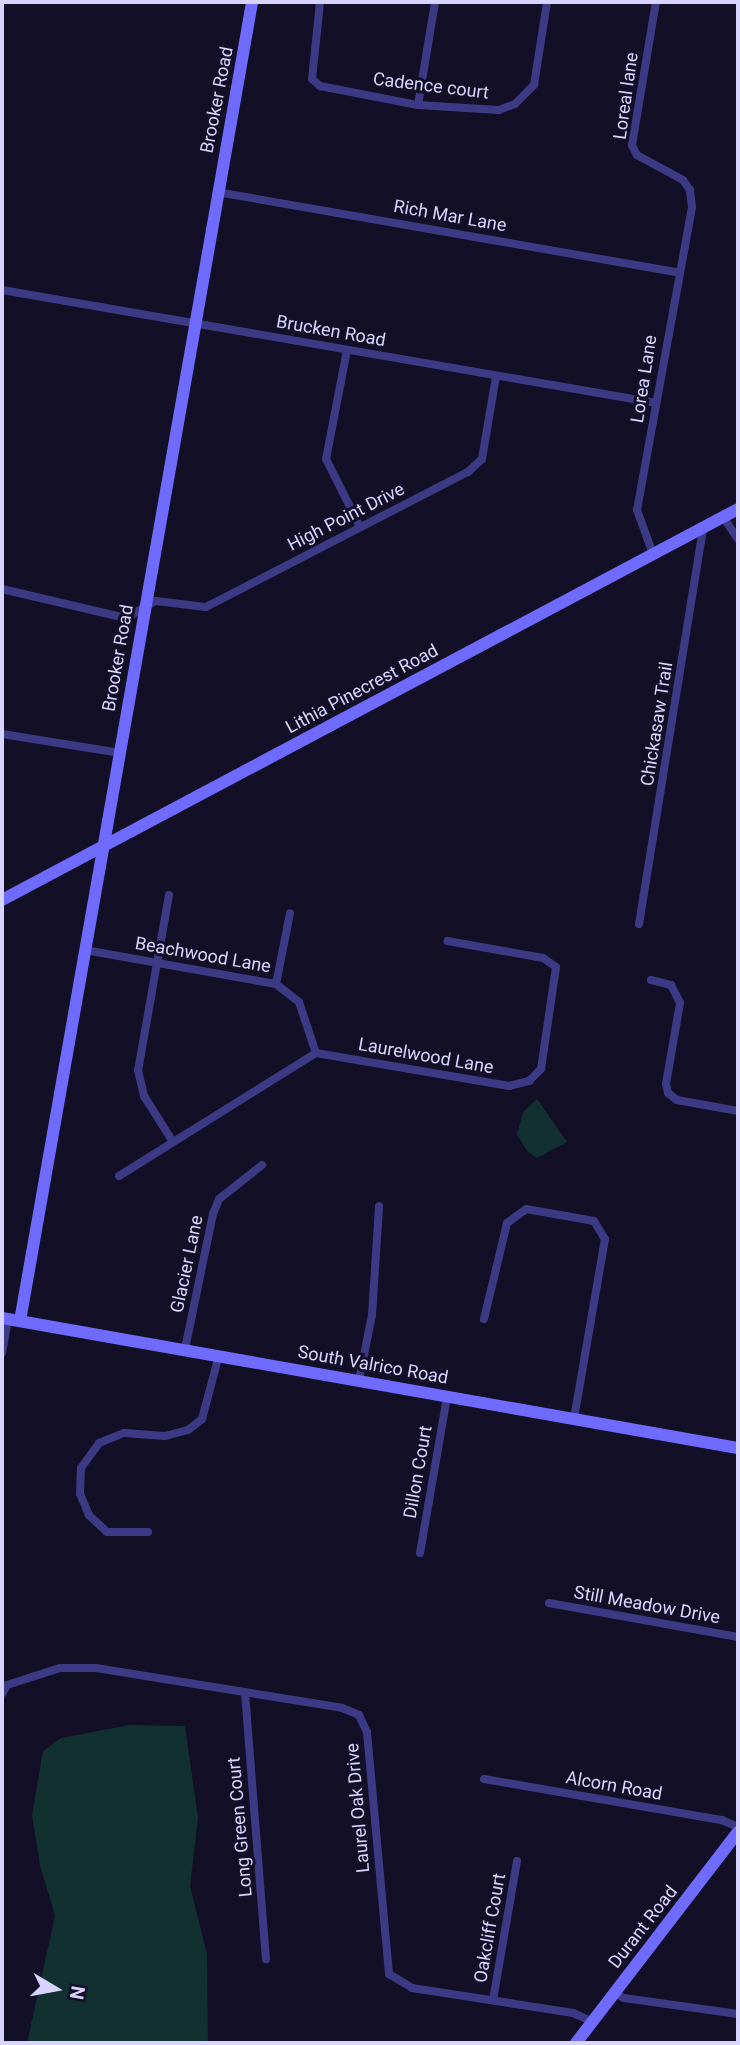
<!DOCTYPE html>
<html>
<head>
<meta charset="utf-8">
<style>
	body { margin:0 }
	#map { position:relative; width:740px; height:2045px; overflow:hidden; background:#130f26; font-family:Roboto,sans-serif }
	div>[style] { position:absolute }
	.green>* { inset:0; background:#12302f }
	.street>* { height:8px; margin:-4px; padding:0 4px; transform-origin:4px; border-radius:4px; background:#3d3a85 }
	.secondary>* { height:12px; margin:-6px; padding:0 6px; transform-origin:6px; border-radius:6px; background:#6f6bff }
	span { translate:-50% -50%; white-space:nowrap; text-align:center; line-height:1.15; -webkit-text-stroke:6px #130f26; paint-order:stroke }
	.street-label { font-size:18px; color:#d9d4ff }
	.frame { position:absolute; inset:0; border:4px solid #d9d4ff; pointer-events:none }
	.north { position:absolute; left:21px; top:1954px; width:70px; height:70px; -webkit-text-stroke:5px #130f26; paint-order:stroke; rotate:100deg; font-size:19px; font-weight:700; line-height:28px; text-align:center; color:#d9d4ff }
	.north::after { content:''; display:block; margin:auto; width:24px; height:32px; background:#d9d4ff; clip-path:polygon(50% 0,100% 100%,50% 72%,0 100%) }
</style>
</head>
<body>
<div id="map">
	<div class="green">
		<div style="clip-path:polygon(537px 1099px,567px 1142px,537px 1158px,527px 1151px,517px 1134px,523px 1112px)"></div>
		<div style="clip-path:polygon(130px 1725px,185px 1726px,198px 1818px,190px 1886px,207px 1954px,208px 2043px,27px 2043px,55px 1916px,40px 1865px,32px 1815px,43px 1751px,61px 1738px)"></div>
	</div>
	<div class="street">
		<div style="left:320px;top:2px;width:77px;rotate:95.9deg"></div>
		<div style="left:312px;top:79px;width:11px;rotate:41deg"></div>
		<div style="left:320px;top:86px;width:100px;rotate:11deg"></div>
		<div style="left:418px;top:105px;width:81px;rotate:3.5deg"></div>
		<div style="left:499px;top:110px;width:17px;rotate:-21deg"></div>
		<div style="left:515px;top:104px;width:27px;rotate:-45deg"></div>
		<div style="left:534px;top:85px;width:84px;rotate:-81.1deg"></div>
		<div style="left:418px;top:105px;width:104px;rotate:-80.6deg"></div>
		<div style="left:217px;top:192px;width:467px;rotate:9.9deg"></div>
		<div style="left:2px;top:290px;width:664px;rotate:9.8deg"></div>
		<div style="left:347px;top:350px;width:111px;rotate:100.9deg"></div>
		<div style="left:326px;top:459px;width:76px;rotate:63.4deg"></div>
		<div style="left:723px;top:517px;width:27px;rotate:56deg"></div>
		<div style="left:653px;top:554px;width:47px;rotate:-110deg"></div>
		<div style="left:637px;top:510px;width:308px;rotate:-79.7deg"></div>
		<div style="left:692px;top:207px;width:17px;rotate:-97deg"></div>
		<div style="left:690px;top:190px;width:12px;rotate:-125deg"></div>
		<div style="left:683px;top:180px;width:52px;rotate:-151.5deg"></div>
		<div style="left:637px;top:155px;width:11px;rotate:-117deg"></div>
		<div style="left:632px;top:145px;width:145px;rotate:-80.5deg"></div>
		<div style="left:2px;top:589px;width:127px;rotate:13.2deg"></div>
		<div style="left:126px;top:618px;width:34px;rotate:-30deg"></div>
		<div style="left:156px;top:601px;width:50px;rotate:6.8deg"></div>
		<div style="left:206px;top:607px;width:295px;rotate:-27.3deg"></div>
		<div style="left:468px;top:472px;width:19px;rotate:-43deg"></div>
		<div style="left:482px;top:459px;width:84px;rotate:-80.4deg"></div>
		<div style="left:2px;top:734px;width:120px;rotate:9.1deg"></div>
		<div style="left:169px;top:895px;width:178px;rotate:100deg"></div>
		<div style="left:138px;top:1070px;width:27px;rotate:77deg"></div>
		<div style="left:144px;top:1096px;width:54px;rotate:57.8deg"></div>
		<div style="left:639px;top:924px;width:401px;rotate:-80.8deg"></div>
		<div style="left:85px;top:950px;width:194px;rotate:10.1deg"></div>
		<div style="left:276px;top:984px;width:29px;rotate:38deg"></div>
		<div style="left:299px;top:1002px;width:54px;rotate:71.6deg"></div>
		<div style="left:651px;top:980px;width:21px;rotate:14deg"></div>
		<div style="left:671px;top:985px;width:20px;rotate:63deg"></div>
		<div style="left:680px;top:1003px;width:82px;rotate:99.8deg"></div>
		<div style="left:666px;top:1084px;width:9px;rotate:77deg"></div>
		<div style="left:668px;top:1093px;width:11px;rotate:38deg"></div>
		<div style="left:677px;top:1100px;width:62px;rotate:10.2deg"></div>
		<div style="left:276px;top:984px;width:72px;rotate:-78.8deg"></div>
		<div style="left:119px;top:1176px;width:232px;rotate:-32deg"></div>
		<div style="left:316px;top:1053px;width:196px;rotate:9.7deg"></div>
		<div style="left:509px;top:1086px;width:21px;rotate:-14deg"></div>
		<div style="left:529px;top:1081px;width:17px;rotate:-45deg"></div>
		<div style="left:541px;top:1069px;width:103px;rotate:-81.6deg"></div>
		<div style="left:556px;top:967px;width:16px;rotate:-145deg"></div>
		<div style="left:543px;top:958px;width:97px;rotate:-169.9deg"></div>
		<div style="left:484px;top:1319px;width:99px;rotate:-76.5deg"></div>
		<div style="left:507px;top:1223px;width:24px;rotate:-36deg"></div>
		<div style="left:526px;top:1209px;width:69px;rotate:10deg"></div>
		<div style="left:594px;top:1221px;width:21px;rotate:59deg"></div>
		<div style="left:605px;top:1239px;width:182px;rotate:99.8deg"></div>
		<div style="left:185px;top:1349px;width:138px;rotate:-78.3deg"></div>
		<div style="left:213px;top:1214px;width:16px;rotate:-68deg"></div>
		<div style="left:219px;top:1199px;width:55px;rotate:-38.3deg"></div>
		<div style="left:2px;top:1353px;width:35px;rotate:-80deg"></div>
		<div style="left:359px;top:1380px;width:66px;rotate:-78.7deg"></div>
		<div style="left:372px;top:1315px;width:109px;rotate:-86.3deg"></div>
		<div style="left:148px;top:1532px;width:41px;rotate:180deg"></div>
		<div style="left:107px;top:1532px;width:25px;rotate:-137deg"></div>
		<div style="left:89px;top:1515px;width:23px;rotate:-113deg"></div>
		<div style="left:80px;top:1494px;width:26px;rotate:-88deg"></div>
		<div style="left:81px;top:1468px;width:31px;rotate:-54deg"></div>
		<div style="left:99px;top:1443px;width:27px;rotate:-22deg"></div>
		<div style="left:124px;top:1433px;width:41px;rotate:4.2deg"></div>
		<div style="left:165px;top:1436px;width:24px;rotate:-15deg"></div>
		<div style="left:188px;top:1430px;width:18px;rotate:-38deg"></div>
		<div style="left:202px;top:1419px;width:66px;rotate:-75.1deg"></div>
		<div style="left:420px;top:1553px;width:159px;rotate:-80.2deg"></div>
		<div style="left:549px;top:1603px;width:192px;rotate:10.2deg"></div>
		<div style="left:245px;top:1693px;width:267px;rotate:85.5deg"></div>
		<div style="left:2px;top:1694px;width:10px;rotate:-61deg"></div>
		<div style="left:7px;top:1685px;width:56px;rotate:-17.8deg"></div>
		<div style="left:60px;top:1668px;width:36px"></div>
		<div style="left:96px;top:1668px;width:249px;rotate:9.2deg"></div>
		<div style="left:342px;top:1708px;width:18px;rotate:22deg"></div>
		<div style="left:359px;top:1715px;width:19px;rotate:65deg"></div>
		<div style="left:367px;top:1732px;width:243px;rotate:84.8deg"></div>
		<div style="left:389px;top:1974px;width:27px;rotate:31deg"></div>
		<div style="left:412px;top:1988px;width:163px;rotate:8.8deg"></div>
		<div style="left:573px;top:2013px;width:22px;rotate:24deg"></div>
		<div style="left:484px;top:1779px;width:242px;rotate:9.8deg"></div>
		<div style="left:722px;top:1820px;width:17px;rotate:24deg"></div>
		<div style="left:614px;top:1993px;width:11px;rotate:27deg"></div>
		<div style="left:624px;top:1998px;width:115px;rotate:8deg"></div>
		<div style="left:493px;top:2000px;width:141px;rotate:-80.2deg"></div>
	</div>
	<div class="secondary">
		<div style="left:2px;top:900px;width:833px;rotate:-27.98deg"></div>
		<div style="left:2px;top:1318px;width:747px;rotate:10.02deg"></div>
		<div style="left:20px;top:1321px;width:1339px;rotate:-80.02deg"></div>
		<div style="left:576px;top:2043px;width:266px;rotate:-52.5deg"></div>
	</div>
	<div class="street-label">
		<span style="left:431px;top:86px;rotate:7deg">Cadence court</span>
		<span style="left:626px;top:96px;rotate:-82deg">Loreal lane</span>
		<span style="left:217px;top:100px;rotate:-79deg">Brooker Road</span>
		<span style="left:450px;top:216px;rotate:10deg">Rich Mar Lane</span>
		<span style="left:331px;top:331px;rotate:10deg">Brucken Road</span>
		<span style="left:644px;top:379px;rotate:-81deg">Lorea Lane</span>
		<span style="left:346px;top:517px;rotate:-27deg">High Point Drive</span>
		<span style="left:118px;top:658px;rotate:-80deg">Brooker Road</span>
		<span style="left:362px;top:689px;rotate:-28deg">Lithia Pinecrest Road</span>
		<span style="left:657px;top:724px;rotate:-81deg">Chickasaw Trail</span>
		<span style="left:203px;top:955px;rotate:10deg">Beachwood Lane</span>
		<span style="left:426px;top:1056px;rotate:10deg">Laurelwood Lane</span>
		<span style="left:187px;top:1264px;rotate:-78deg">Glacier Lane</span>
		<span style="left:373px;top:1365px;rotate:10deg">South Valrico Road</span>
		<span style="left:418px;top:1472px;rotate:-80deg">Dillon Court</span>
		<span style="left:647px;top:1605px;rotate:10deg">Still Meadow Drive</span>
		<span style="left:614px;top:1786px;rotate:10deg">Alcorn Road</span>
		<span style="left:358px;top:1808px;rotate:-95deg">Laurel Oak Drive</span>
		<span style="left:240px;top:1827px;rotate:-95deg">Long Green Court</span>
		<span style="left:643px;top:1927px;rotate:-52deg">Durant Road</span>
		<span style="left:490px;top:1928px;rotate:-80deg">Oakcliff Court</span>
	</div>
	<div class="frame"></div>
	<div class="north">N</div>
</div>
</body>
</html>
